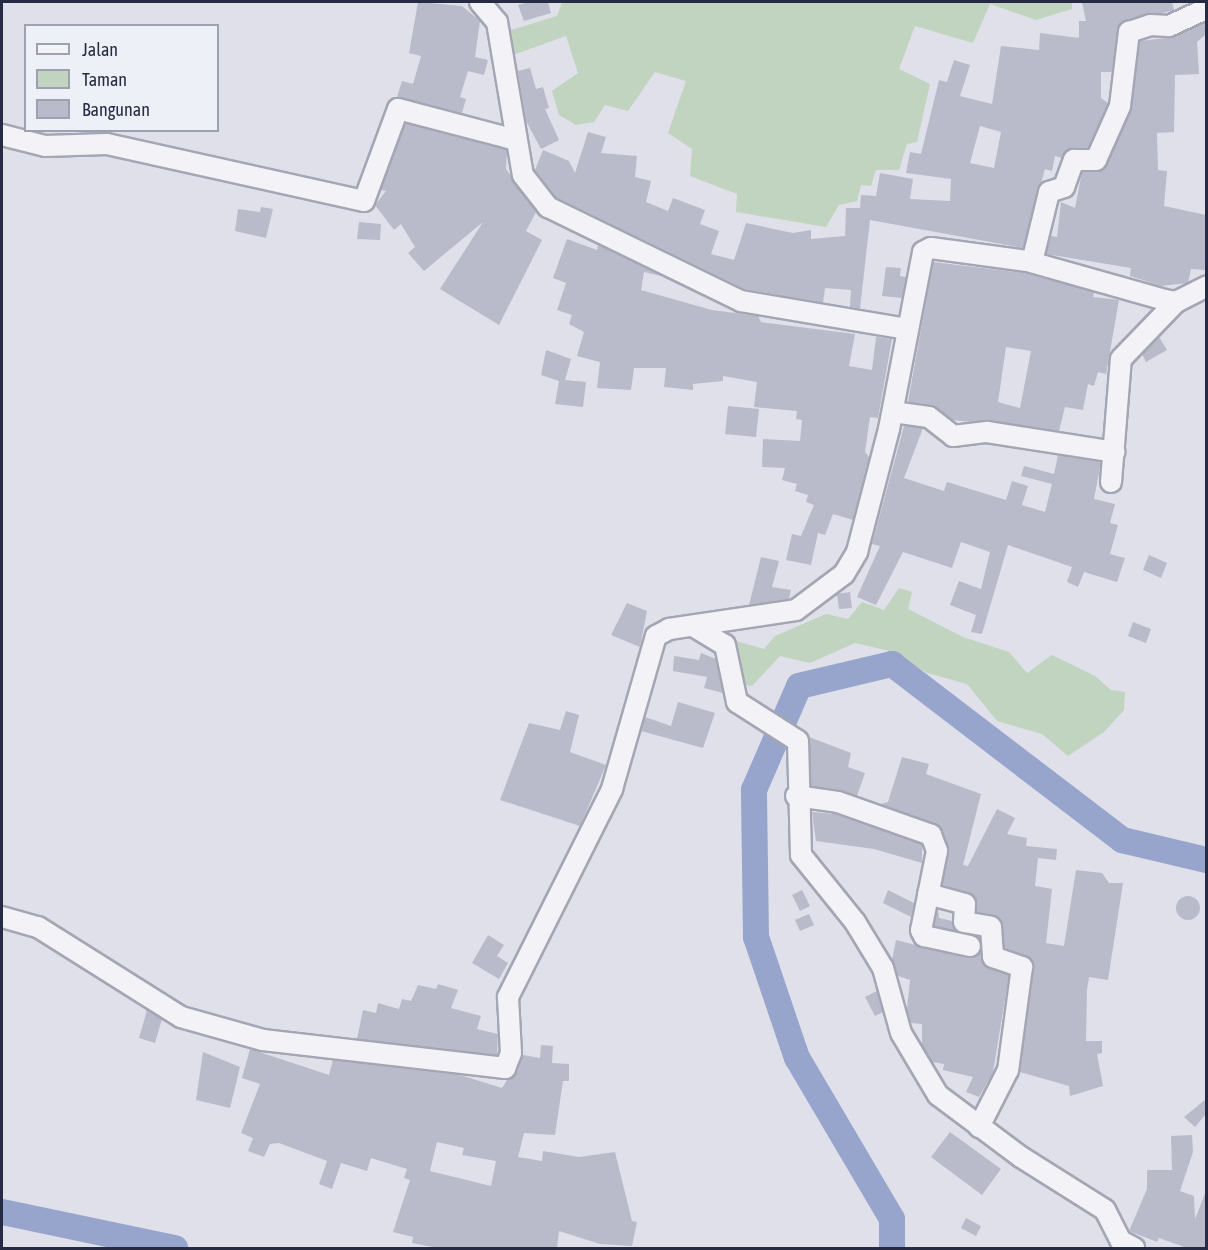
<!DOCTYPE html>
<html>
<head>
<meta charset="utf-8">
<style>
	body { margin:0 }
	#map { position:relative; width:1208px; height:1250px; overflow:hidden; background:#dfe0e9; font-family:"Asap Condensed",sans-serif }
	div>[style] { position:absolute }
	.green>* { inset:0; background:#c0d4bf }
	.river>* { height:26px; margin:-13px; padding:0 13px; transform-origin:13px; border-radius:13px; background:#97a4cc }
	.building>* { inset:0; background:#b9bbca }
	.round { border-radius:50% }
	.roads { filter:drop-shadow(2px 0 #a4a6b4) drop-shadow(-2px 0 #a4a6b4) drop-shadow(0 2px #a4a6b4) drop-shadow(0 -2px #a4a6b4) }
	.minor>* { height:20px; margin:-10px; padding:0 10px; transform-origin:10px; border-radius:10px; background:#f2f2f7 }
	span { translate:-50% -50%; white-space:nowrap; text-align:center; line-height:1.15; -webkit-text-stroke:4.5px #eef0f7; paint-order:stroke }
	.frame { position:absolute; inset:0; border:3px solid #262a42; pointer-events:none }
	.legend { position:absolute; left:24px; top:24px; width:195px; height:108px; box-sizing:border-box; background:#eef0f7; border:2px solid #9ea1af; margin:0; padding:8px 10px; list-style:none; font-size:18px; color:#262a42 }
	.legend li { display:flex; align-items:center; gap:12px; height:30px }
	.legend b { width:30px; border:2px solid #9ea1af }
</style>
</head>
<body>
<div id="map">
	<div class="green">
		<div style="clip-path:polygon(562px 2px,1072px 2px,1072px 9px,1036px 20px,990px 4px,973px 43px,915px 26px,899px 69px,930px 84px,917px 142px,907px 144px,899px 170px,876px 170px,871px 186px,861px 185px,857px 201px,839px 205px,826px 227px,736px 212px,737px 194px,690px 176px,692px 149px,668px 133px,686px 81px,655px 72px,628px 111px,605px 105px,594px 122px,576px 125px,559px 115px,552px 91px,578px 73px,566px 36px,510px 56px,505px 32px,557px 16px)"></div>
		<div style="clip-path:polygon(899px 588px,912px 592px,908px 609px,963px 637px,1009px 652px,1027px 673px,1052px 655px,1095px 676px,1111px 690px,1125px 692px,1124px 710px,1104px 732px,1068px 756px,1042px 734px,997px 721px,967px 684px,927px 673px,890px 651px,855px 643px,810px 663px,780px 656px,752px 686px,746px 685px,736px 641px,764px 649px,775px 636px,826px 614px,848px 619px,862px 602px,884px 610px)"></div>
	</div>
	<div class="river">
		<div style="left:2px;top:1212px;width:177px;rotate:11.8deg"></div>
		<div style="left:892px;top:1248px;width:29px;rotate:-90deg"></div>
		<div style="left:892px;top:1219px;width:187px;rotate:-120.5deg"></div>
		<div style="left:797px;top:1058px;width:128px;rotate:-108.7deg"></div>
		<div style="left:756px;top:937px;width:147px;rotate:-90.8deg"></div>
		<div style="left:754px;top:790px;width:113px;rotate:-66.6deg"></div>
		<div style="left:799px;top:686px;width:96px;rotate:-13.3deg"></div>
		<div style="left:892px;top:664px;width:290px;rotate:37.4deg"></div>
		<div style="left:1122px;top:840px;width:86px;rotate:13.4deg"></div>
	</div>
	<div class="building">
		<div style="clip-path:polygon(418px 2px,462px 6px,480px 21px,475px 57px,488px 60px,484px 75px,468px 71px,460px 97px,466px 99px,462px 113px,397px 97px,402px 81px,413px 84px,421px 56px,409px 53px)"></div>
		<div style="clip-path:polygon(529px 2px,548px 2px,551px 13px,524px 21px,518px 5px)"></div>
		<div style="clip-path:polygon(evenodd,1082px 2px,1172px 2px,1174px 10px,1119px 25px,1112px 72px,1101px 72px,1101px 98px,1108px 103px,1088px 148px,1068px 150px,1062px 158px,1055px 156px,1052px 171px,1045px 169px,1023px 248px,870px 220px,860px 309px,850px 307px,851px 290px,825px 288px,823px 303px,745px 289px,556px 197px,535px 170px,543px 150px,569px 161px,575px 173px,588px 132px,606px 137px,601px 153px,637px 156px,635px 177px,651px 181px,646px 202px,668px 211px,673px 198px,705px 210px,700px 224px,719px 231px,711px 254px,734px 260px,746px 223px,793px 233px,811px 230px,811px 239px,845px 236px,846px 208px,860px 208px,861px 195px,876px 196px,880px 173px,913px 179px,910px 199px,950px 201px,951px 179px,906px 173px,910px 152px,921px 154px,939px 80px,947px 82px,954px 60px,970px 65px,960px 96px,992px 104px,1001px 46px,1039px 50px,1040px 33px,1079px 38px,1079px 21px,1086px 21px,1082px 2px,980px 126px,1001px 132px,994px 168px,970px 163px,980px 126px)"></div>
		<div style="clip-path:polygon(1206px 22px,1206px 34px,1197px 42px,1199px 74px,1175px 75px,1174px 132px,1157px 133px,1158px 170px,1167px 171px,1164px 206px,1206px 215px,1205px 270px,1191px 269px,1188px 283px,1161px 286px,1130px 276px,1131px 268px,1046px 254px,1051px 236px,1057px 237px,1061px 202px,1075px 208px,1082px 172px,1107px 165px,1131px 111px,1140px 41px,1173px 37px)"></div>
		<div style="clip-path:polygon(530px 68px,536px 89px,543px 87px,549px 108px,545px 109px,559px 140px,541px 149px,526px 121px,518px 71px)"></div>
		<div style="clip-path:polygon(405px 123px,507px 150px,506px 169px,536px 212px,526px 231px,542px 240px,499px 325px,440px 289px,483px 222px,424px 271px,408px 253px,415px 247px,401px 224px,394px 230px,375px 205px,386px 191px,381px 190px)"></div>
		<div style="clip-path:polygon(261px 207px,273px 209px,266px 238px,235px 231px,238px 209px,260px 212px)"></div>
		<div style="clip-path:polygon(359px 222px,381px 224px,380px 240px,357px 239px)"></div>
		<div style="clip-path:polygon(567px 239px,597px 250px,598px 245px,661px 276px,644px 272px,641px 290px,712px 310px,758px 316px,761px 322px,855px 334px,849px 366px,872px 370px,876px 337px,892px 339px,878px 418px,870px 417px,865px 452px,869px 457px,853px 520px,833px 514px,825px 535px,818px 533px,811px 565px,786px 560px,792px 534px,801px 536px,814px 505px,806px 502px,808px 495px,795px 491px,797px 484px,782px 480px,785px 468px,762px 467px,763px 439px,800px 441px,802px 420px,796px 419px,797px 411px,754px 407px,757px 382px,723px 376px,723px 381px,693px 384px,693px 390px,664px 387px,666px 368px,634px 368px,631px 390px,597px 388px,600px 362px,577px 356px,584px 332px,569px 324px,572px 315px,557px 310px,566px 283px,553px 278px)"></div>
		<div style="clip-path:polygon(evenodd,933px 262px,1024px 273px,1094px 292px,1093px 297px,1119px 300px,1106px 374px,1098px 372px,1094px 386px,1088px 384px,1083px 410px,1065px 407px,1059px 431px,952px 420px,931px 405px,908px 402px,933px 262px,1006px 347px,1031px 351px,1020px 408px,998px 402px,1006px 347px)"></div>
		<div style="clip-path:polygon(886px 267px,901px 268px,900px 276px,906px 277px,902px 298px,882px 296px)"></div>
		<div style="clip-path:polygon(1159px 337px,1167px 350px,1146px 362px,1142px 354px)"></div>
		<div style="clip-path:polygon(546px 350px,571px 359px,565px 380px,586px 382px,583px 407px,555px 404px,559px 381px,541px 375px)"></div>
		<div style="clip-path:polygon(728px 406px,759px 409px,756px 437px,725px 434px)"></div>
		<div style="clip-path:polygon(904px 426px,923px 428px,904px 478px,944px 491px,947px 482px,1006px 500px,1012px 481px,1028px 486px,1022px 505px,1045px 512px,1052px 484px,1021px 476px,1024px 466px,1054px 474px,1058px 455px,1101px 462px,1094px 499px,1115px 504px,1110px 523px,1118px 525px,1110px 554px,1125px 558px,1117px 582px,1084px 572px,1078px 587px,1067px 582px,1072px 567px,1008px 545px,982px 634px,971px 632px,976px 615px,950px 605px,959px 581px,981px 589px,990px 552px,961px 542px,952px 568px,903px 552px,876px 605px,857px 597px,880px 546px,872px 544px)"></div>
		<div style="clip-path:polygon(1149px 555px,1167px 563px,1161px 578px,1143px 570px)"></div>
		<div style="clip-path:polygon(761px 557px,779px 561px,772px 587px,791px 590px,789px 599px,749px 605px)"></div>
		<div style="clip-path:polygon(850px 592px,852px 608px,839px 609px,837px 594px)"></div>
		<div style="clip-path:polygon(627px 603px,647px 611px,640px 647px,611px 635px)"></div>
		<div style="clip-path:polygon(1133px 622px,1151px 629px,1146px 643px,1128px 636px)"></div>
		<div style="clip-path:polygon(701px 653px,716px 659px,723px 693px,704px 688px,707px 677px,673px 671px,674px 656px,699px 660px)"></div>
		<div style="clip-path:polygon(678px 702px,715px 713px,703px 748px,641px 731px,645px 717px,671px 726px)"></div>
		<div style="clip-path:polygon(566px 711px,579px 715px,570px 752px,606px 765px,580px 826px,500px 800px,529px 723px,560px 730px)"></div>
		<div style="clip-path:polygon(809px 737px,851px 753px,848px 767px,865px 773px,857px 796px,811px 786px)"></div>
		<div style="clip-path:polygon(902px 757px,929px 764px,926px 774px,981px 794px,963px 865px,968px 866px,997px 809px,1015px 818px,1007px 834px,1027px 838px,1026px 846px,1057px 849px,1056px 860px,1038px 858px,1035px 886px,1052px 889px,1046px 943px,1064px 946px,1076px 870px,1102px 873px,1109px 883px,1123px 883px,1108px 980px,1089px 977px,1087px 990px,1086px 1041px,1102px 1041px,1102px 1053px,1097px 1054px,1103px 1086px,1070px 1096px,1069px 1086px,1020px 1072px,1033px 963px,1004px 948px,1001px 921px,977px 912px,972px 895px,942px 885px,949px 853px,940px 827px,881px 804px,888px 802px)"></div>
		<div style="clip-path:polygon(812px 812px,835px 814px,922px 844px,922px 863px,874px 849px,816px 841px)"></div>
		<div style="clip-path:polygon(802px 890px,810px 906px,800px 911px,792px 895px)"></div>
		<div style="clip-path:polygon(888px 890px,914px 903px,911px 917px,883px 903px)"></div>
		<div class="round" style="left:1176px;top:896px;width:24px;height:24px"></div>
		<div style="clip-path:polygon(938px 909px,939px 918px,952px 921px,956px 931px,934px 926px)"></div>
		<div style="clip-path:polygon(809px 914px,814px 925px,800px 931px,795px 920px)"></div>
		<div style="clip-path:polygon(488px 935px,504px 945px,497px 956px,508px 963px,499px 979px,472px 963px)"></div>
		<div style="clip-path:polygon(896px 940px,967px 958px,981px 951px,984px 965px,1009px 975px,993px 1072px,979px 1097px,966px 1092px,973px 1077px,943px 1070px,944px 1064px,932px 1062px,922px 1044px,922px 1024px,911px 1023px,907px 1009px,910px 980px,898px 976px,892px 960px)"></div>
		<div style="clip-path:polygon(438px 984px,458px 990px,451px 1008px,481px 1016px,477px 1029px,498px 1034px,497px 1055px,357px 1039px,363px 1010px,376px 1013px,378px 1003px,399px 1009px,402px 999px,411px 1001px,418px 985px,436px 989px)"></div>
		<div style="clip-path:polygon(877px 991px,883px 1012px,875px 1016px,865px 997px)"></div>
		<div style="clip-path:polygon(147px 1010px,162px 1019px,155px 1043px,139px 1038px)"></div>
		<div style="clip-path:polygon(evenodd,541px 1045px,553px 1046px,552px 1063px,569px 1064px,569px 1081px,563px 1081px,555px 1135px,524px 1133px,518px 1157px,542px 1161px,543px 1151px,579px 1157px,615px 1152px,632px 1221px,637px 1222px,632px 1246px,600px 1244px,559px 1231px,557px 1248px,438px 1248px,412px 1243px,413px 1237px,393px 1232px,410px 1180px,404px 1178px,407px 1169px,371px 1158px,367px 1171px,341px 1163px,332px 1189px,319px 1184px,327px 1161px,279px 1143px,270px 1144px,264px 1157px,248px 1151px,253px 1138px,241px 1133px,260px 1084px,242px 1078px,250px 1049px,329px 1075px,333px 1060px,460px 1075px,502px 1088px,523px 1055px,540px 1058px,541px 1045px,437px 1142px,464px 1148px,462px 1155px,496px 1161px,491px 1186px,430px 1171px,437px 1142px)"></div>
		<div style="clip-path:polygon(203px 1052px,240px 1067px,230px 1108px,196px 1100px)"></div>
		<div style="clip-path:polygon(1206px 1099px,1206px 1114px,1195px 1127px,1184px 1117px)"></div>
		<div style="clip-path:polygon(950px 1132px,1001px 1169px,982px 1195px,931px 1157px)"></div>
		<div style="clip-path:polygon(1192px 1135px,1193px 1152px,1180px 1191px,1194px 1196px,1195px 1219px,1206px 1191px,1206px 1248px,1187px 1248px,1159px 1238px,1157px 1242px,1129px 1231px,1147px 1189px,1147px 1170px,1172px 1170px,1171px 1136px)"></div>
		<div style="clip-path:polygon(966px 1218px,981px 1226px,976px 1236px,961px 1228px)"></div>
	</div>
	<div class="roads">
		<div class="minor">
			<div style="left:480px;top:2px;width:26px;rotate:50deg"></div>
			<div style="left:497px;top:22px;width:155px;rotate:80.4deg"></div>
			<div style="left:523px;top:175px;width:41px;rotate:52deg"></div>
			<div style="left:548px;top:207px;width:215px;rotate:26deg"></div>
			<div style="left:741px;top:301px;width:168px;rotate:9.6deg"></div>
			<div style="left:2px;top:135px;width:44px;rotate:14.3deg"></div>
			<div style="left:45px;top:146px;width:62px;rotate:-1.8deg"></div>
			<div style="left:107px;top:144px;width:263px;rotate:12.5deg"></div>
			<div style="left:364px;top:201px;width:98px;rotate:-69.7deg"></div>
			<div style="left:398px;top:109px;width:122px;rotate:14.7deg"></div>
			<div style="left:1032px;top:262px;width:72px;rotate:-76.3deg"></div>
			<div style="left:1049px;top:192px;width:16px;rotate:-18deg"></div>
			<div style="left:1064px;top:187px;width:29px;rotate:-70deg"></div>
			<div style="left:1074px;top:160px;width:22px"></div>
			<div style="left:1096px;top:160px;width:59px;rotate:-66deg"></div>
			<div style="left:1120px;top:106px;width:75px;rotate:-83.1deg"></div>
			<div style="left:1129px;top:32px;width:22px;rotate:-18deg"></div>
			<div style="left:1150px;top:25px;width:19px;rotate:3deg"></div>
			<div style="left:1169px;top:26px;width:41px;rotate:-24.7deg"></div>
			<div style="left:893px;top:412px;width:36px;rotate:8deg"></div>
			<div style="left:929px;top:417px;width:31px;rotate:38deg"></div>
			<div style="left:953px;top:436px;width:34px;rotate:-7deg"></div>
			<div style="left:987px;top:432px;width:129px;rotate:8.9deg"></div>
			<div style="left:1111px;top:482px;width:123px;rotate:-85.4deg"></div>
			<div style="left:1121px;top:359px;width:79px;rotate:-46deg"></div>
			<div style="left:693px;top:626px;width:37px;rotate:31deg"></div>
			<div style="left:725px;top:645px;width:58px;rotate:78.1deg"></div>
			<div style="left:737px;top:702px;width:72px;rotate:32.6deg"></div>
			<div style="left:798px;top:741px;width:114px;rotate:88.5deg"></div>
			<div style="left:801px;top:855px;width:86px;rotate:51.1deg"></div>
			<div style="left:855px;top:922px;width:54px;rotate:58.7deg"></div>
			<div style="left:883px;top:968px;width:67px;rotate:74.5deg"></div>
			<div style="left:901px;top:1033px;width:72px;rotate:59.2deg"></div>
			<div style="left:938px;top:1095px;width:104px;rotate:36.8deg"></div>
			<div style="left:1021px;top:1157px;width:99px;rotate:32.2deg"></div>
			<div style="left:1105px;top:1210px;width:35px;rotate:63deg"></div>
			<div style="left:1121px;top:1241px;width:15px;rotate:28deg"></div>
			<div style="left:796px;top:796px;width:42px;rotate:8.1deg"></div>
			<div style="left:838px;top:802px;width:99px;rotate:19.5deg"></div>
			<div style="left:931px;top:835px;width:17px;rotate:69deg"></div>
			<div style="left:937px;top:851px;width:81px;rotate:101.4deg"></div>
			<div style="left:921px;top:930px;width:7px;rotate:63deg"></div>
			<div style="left:924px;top:936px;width:47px;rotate:12.3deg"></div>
			<div style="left:928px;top:894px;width:38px;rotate:15deg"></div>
			<div style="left:965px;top:904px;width:18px;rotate:93deg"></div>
			<div style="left:964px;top:922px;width:27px;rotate:10deg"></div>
			<div style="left:991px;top:927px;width:30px;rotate:86deg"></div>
			<div style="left:993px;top:957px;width:31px;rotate:19deg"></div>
			<div style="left:1022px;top:967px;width:104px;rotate:97.7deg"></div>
			<div style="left:1008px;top:1070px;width:64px;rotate:117deg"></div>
			<div style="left:2px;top:917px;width:37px;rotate:16deg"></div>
			<div style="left:38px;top:927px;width:169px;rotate:32.2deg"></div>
			<div style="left:181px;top:1017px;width:85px;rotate:15.7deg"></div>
			<div style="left:263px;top:1040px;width:244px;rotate:6.6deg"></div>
			<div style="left:505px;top:1068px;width:16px;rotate:-68deg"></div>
			<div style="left:511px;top:1053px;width:56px;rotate:-93.1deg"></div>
			<div style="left:508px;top:997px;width:233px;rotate:-63.4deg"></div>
			<div style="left:612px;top:789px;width:159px;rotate:-74deg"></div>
			<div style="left:656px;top:636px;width:15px;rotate:-28deg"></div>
			<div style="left:669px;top:629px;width:128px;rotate:-8.5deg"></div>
			<div style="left:796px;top:610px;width:60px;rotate:-36.9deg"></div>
			<div style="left:844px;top:574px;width:26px;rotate:-59deg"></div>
			<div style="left:857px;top:552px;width:127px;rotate:-75.4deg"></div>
			<div style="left:889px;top:429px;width:180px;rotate:-79.1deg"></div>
			<div style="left:923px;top:252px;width:9px;rotate:-27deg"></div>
			<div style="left:931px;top:248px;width:97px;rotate:7.7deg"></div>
			<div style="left:1027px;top:261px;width:143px;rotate:15.8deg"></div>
			<div style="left:1165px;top:300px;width:11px;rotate:10deg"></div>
			<div style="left:1176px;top:302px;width:34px;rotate:-27deg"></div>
		</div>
	</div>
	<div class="frame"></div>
	<ul class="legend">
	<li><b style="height:8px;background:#f2f2f7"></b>Jalan</li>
	<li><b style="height:16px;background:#c0d4bf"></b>Taman</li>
	<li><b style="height:16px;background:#b9bbca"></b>Bangunan</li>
	</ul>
</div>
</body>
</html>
